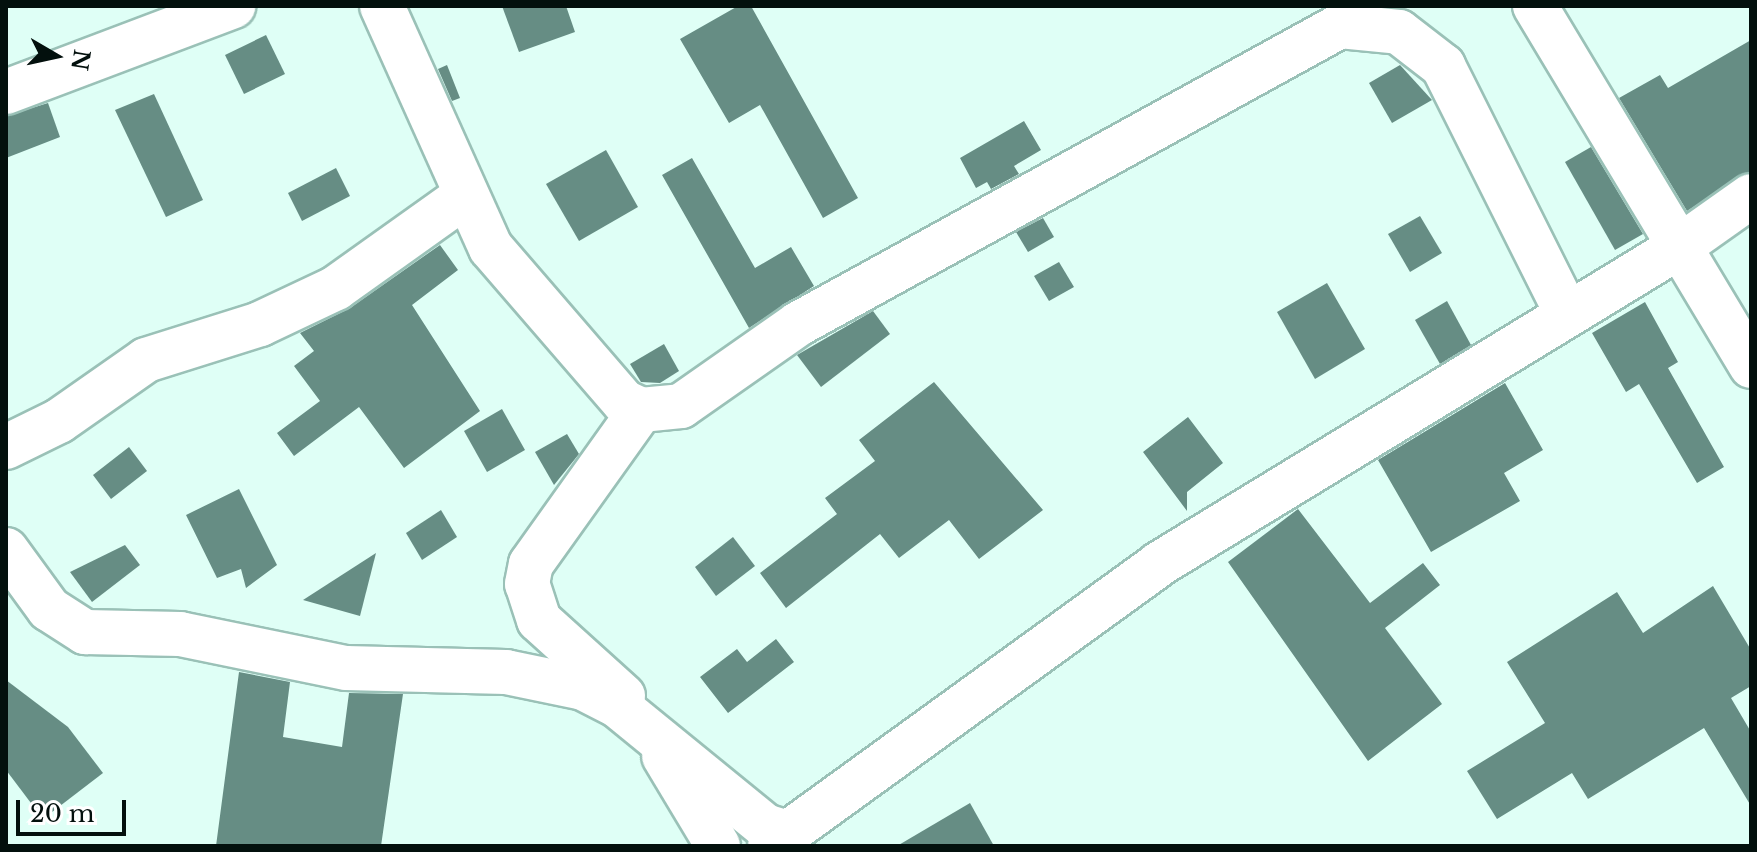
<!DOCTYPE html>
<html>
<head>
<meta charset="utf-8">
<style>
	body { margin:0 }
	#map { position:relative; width:1757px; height:852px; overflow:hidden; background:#dffff6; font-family:"Libre Baskerville",serif }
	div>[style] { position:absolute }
	.building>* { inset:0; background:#668d84 }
	.roads { filter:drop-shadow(2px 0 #9ac1b7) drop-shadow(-2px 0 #9ac1b7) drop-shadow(0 2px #9ac1b7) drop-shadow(0 -2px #9ac1b7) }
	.minor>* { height:44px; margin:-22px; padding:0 22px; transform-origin:22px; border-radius:22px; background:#fff }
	span { translate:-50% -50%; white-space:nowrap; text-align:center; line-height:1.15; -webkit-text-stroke:6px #fff; paint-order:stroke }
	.frame { position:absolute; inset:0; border:8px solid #03100d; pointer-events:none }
	.north { position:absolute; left:16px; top:16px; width:80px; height:80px; -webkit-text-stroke:6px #fff; paint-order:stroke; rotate:99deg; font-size:22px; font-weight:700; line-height:32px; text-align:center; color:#03100d }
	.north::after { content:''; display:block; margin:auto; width:28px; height:36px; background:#03100d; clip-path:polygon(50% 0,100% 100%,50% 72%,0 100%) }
	.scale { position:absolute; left:16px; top:800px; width:110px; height:36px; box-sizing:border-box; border:4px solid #03100d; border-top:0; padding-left:10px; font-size:24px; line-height:28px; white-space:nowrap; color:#03100d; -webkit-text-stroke:6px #fff; paint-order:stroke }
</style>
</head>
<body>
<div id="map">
	<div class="building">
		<div style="clip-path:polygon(502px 6px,566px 6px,575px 32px,519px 52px)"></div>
		<div style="clip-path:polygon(738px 6px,751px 6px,858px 198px,823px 218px,760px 105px,729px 123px,680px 39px)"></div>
		<div style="clip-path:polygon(266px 35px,285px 74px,244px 94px,225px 55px)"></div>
		<div style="clip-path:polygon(1751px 40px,1751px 171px,1687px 211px,1619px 98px,1660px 75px,1668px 88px)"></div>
		<div style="clip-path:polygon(447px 65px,460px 98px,452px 101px,438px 69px)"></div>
		<div style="clip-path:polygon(1400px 65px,1432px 100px,1392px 123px,1369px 83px)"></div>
		<div style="clip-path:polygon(154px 94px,203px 200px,166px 217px,115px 110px)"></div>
		<div style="clip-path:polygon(48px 103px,60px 137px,6px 158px,6px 116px)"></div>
		<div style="clip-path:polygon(1024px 121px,1041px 150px,1014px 166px,1019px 174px,991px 189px,987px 182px,976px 188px,960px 158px)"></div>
		<div style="clip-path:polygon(1591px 147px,1643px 234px,1615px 250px,1565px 162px)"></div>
		<div style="clip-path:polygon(606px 150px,638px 207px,579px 241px,546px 184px)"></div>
		<div style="clip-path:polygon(692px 158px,755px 268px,791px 247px,814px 286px,749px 328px,662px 175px)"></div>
		<div style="clip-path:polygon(336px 168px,350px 196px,302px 221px,288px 193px)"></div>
		<div style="clip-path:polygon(1420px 216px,1442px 253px,1410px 272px,1388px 234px)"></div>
		<div style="clip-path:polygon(1043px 218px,1054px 237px,1028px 252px,1016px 232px)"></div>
		<div style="clip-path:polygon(440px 245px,458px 270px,412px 305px,480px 411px,404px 468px,359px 407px,294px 456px,277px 433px,320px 401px,294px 366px,314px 351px,300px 333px,350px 308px)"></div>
		<div style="clip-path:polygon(1059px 262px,1074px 287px,1049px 301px,1034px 276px)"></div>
		<div style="clip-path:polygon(1327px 283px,1365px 349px,1315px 379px,1277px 312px)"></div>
		<div style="clip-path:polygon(1447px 301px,1471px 345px,1440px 364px,1415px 320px)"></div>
		<div style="clip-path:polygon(1645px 302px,1678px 362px,1668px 368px,1724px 467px,1697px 483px,1639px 384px,1626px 392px,1592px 333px)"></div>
		<div style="clip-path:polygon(873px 311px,890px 334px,821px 387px,797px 355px)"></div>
		<div style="clip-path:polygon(664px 344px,679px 371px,660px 383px,641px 382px,630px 364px)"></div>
		<div style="clip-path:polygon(934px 382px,1043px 510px,979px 559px,949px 520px,899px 558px,880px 534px,786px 608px,760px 573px,837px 514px,825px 498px,875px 461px,859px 440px)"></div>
		<div style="clip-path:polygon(1505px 383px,1543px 450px,1504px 473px,1520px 501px,1431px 552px,1378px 460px)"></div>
		<div style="clip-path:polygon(502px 409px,525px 450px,487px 472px,464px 431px)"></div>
		<div style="clip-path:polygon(1188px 417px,1223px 463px,1187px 492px,1187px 511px,1143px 452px)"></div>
		<div style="clip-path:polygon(567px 434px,579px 454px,554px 485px,535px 452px)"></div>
		<div style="clip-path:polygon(129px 447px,147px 471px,111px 499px,93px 475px)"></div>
		<div style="clip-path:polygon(239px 489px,277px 565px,246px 588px,241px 569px,217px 578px,186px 515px)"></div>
		<div style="clip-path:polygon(1298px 509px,1370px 603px,1423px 563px,1440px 585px,1385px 628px,1442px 704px,1368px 761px,1228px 562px)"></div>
		<div style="clip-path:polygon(441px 510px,457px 537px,422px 560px,406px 533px)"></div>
		<div style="clip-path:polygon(733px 537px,755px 566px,716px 596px,695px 567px)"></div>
		<div style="clip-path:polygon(125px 545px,140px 565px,92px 602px,70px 572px)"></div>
		<div style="clip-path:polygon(376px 553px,360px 616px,303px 600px)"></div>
		<div style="clip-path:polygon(1713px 586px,1751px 650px,1751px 686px,1731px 698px,1751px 732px,1751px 806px,1704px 728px,1588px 799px,1572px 773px,1497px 819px,1467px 771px,1545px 723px,1507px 662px,1617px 592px,1643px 633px)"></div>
		<div style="clip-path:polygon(776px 639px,794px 662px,728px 713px,700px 677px,737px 649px,747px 662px)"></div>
		<div style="clip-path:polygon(239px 672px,290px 682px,283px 737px,342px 747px,349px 693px,403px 694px,381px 846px,216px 846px)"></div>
		<div style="clip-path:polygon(6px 680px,68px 727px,103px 773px,43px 819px,6px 770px)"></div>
		<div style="clip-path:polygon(970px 803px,994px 846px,897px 846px)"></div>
	</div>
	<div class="roads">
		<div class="minor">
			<div style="left:382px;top:6px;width:265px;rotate:65.8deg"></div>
			<div style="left:491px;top:248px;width:203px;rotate:49.2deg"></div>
			<div style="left:624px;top:402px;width:19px;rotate:25deg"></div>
			<div style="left:641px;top:410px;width:40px;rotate:-5.7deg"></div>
			<div style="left:681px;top:406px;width:143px;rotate:-35deg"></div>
			<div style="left:798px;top:324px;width:619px;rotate:-28.8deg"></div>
			<div style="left:1340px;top:26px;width:59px;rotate:5.8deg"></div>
			<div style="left:1399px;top:32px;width:56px;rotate:37.7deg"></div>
			<div style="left:1443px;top:66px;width:277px;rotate:63.4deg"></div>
			<div style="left:1535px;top:6px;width:420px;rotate:59deg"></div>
			<div style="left:6px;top:92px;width:243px;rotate:-20.7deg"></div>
			<div style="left:6px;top:447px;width:59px;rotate:-26.1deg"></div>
			<div style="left:59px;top:421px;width:106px;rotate:-35deg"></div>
			<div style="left:146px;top:360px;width:120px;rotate:-17.5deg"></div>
			<div style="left:260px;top:324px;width:84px;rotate:-25.3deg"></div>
			<div style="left:336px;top:288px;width:158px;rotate:-35.5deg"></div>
			<div style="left:6px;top:550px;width:73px;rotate:53.9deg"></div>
			<div style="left:49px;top:609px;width:43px;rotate:32.6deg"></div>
			<div style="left:85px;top:632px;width:95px;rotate:1.2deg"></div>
			<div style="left:180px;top:634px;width:169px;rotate:11.6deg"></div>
			<div style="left:346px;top:668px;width:160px;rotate:1.4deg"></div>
			<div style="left:506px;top:672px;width:79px;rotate:11.7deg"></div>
			<div style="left:583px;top:688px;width:39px;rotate:27deg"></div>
			<div style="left:618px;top:706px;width:190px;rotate:39.2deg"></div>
			<div style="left:765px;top:826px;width:24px;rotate:17deg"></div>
			<div style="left:623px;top:696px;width:113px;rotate:-137.9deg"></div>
			<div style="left:539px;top:620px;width:38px;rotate:-108deg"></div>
			<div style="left:527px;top:584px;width:20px;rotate:-79deg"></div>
			<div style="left:531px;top:564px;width:189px;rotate:-54.5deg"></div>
			<div style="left:664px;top:756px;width:105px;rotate:59deg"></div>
			<div style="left:770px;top:846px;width:480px;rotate:-35.9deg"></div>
			<div style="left:1159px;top:564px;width:609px;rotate:-31.37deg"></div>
			<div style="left:1679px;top:247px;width:88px;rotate:-35.3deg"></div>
		</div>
	</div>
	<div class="frame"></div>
	<div class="north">N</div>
	<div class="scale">20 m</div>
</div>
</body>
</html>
